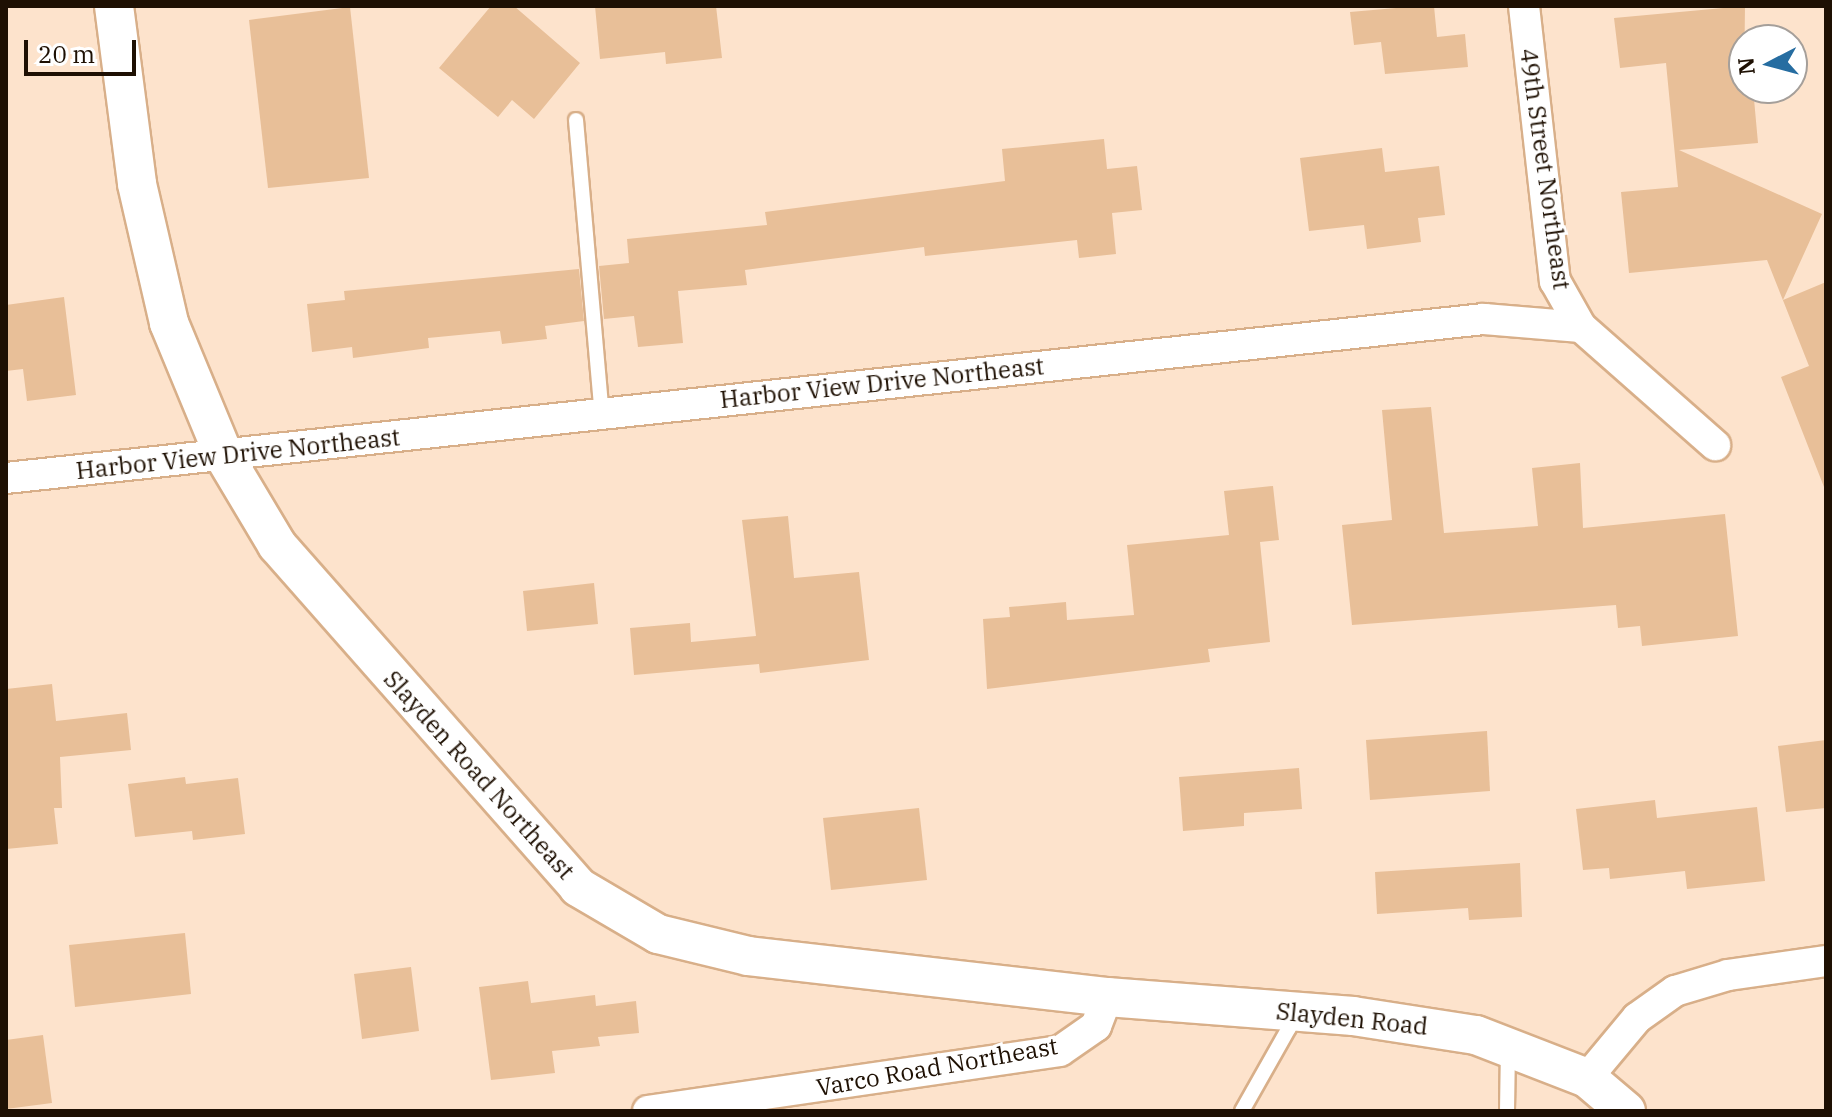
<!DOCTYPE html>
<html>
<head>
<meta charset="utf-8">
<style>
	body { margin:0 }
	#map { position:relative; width:1832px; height:1117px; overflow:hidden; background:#fde3cc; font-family:"IBM Plex Serif",serif }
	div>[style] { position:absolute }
	.building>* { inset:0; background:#e8bf98 }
	.roads { filter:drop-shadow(2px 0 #d8af89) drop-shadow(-2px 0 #d8af89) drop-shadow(0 2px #d8af89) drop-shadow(0 -2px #d8af89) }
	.service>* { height:14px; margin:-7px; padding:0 7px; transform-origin:7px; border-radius:7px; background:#fff }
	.minor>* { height:30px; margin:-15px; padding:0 15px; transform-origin:15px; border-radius:15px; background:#fff }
	.tertiary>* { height:38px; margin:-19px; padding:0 19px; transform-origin:19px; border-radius:19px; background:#fff }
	span { translate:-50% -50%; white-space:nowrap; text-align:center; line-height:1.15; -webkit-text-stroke:6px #fff; paint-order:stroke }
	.street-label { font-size:24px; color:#1e1003 }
	.frame { position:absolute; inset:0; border:8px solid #1e1003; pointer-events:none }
	.north { position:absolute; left:1728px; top:24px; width:80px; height:80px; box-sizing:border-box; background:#fff; border:2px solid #a59f9a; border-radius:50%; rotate:264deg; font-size:22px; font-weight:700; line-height:32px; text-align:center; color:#1e1003 }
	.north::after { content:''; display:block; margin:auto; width:28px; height:36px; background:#266da1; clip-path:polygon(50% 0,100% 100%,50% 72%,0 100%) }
	.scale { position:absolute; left:24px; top:40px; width:112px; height:36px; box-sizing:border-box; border:4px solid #1e1003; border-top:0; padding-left:10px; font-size:24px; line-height:28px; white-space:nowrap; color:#1e1003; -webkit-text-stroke:6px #fff; paint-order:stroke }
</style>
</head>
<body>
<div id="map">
	<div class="building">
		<div style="clip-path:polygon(491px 6px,514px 6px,580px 63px,534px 119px,512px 100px,498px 117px,439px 68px)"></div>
		<div style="clip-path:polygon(595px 6px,716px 6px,722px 58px,666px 64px,665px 52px,600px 59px)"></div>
		<div style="clip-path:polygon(1419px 6px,1434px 6px,1437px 37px,1465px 34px,1468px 67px,1385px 74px,1381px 42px,1354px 45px,1350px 12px)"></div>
		<div style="clip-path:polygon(1745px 6px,1744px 88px,1753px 88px,1758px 143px,1679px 150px,1822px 214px,1783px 300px,1826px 282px,1824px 487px,1781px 377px,1809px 366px,1767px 260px,1629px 273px,1621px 192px,1678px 187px,1666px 63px,1620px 68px,1614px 18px)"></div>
		<div style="clip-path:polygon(350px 7px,369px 178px,268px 188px,249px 20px)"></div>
		<div style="clip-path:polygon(1104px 139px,1107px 169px,1137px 166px,1142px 210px,1112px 213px,1116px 254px,1079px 258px,1077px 240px,925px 256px,924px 247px,745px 270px,747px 285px,678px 291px,683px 343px,638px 347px,634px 316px,604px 319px,599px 266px,629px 263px,627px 239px,767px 225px,765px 212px,1005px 181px,1002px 149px)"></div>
		<div style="clip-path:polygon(1382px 148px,1385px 172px,1439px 166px,1445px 215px,1418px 218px,1421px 242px,1367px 249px,1364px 225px,1309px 231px,1300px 158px)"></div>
		<div style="clip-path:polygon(579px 269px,584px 321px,545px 326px,547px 339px,502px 344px,500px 331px,428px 338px,429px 348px,353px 358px,352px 347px,312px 352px,307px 304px,345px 300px,344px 291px)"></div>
		<div style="clip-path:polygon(64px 297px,76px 395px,27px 401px,23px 369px,6px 371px,6px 305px)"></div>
		<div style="clip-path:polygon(1431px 407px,1444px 533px,1538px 526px,1532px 468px,1580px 463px,1583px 528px,1725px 514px,1738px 636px,1642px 646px,1640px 626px,1618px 628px,1616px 605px,1352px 625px,1342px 525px,1392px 520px,1382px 410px)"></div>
		<div style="clip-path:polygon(1273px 486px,1279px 540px,1260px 542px,1270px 642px,1208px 649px,1210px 662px,987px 689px,983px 619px,1010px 617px,1009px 607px,1066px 602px,1067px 620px,1134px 615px,1127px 545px,1229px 535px,1224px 491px)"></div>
		<div style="clip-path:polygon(788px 516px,794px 578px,859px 572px,869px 660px,760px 673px,759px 664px,634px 675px,630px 628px,690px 623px,691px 642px,756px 636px,742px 520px)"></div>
		<div style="clip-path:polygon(594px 583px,598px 624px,527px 631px,523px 591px)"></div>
		<div style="clip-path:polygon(52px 684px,56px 721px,127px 713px,131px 750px,60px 757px,62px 808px,54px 808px,58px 844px,6px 849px,6px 689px)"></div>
		<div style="clip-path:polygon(1487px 731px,1490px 791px,1370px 800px,1366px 740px)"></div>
		<div style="clip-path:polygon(1826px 740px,1826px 808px,1786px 812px,1778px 746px)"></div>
		<div style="clip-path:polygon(1299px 768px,1302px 809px,1244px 813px,1244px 826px,1183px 831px,1179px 777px)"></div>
		<div style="clip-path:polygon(185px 777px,186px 784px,238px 778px,245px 834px,193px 840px,192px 831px,135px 837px,128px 784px)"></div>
		<div style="clip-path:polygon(1655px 800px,1657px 818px,1757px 807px,1765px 881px,1687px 889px,1685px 871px,1610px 879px,1609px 868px,1583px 870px,1576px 809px)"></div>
		<div style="clip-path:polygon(919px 808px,927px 880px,831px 890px,823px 818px)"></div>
		<div style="clip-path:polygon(1520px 863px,1522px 917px,1469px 920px,1468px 908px,1377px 914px,1375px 872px)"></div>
		<div style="clip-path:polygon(185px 933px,191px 994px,75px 1007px,69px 945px)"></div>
		<div style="clip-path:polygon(411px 967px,419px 1031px,362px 1039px,354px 974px)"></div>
		<div style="clip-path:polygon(528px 981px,531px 1003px,595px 995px,596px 1006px,636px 1001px,639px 1033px,598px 1037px,600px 1046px,552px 1051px,555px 1073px,491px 1080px,479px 987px)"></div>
		<div style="clip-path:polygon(43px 1035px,52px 1103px,6px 1109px,6px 1040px)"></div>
	</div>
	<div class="roads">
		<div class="service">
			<div style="left:576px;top:120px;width:296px;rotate:85deg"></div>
			<div style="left:1242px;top:1111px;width:95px;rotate:-60.5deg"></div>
			<div style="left:1289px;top:1028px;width:17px;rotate:-90deg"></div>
			<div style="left:1507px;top:1111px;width:63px;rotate:-89.1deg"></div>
		</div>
		<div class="minor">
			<div style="left:1524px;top:6px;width:277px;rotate:83.6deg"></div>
			<div style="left:1555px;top:281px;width:53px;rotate:60.5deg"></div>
			<div style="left:6px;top:478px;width:1487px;rotate:-6.14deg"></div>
			<div style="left:1484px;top:319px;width:97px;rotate:4.7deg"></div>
			<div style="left:1581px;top:327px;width:179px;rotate:41.4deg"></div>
			<div style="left:1587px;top:1078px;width:78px;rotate:-50.2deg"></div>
			<div style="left:1637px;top:1018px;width:47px;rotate:-35.4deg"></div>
			<div style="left:1675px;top:991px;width:55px;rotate:-16.8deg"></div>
			<div style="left:1728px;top:975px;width:99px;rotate:-8.1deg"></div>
			<div style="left:648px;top:1111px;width:416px;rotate:-8.3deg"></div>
			<div style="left:1060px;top:1051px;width:44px;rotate:-34.8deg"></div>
			<div style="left:1096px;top:1026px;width:31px;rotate:-69deg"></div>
		</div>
		<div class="tertiary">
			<div style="left:114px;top:6px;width:179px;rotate:82.6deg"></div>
			<div style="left:137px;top:184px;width:143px;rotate:77deg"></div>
			<div style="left:169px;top:323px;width:144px;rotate:67.5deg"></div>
			<div style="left:224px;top:456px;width:104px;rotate:59.2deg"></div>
			<div style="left:277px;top:545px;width:456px;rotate:48.6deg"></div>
			<div style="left:578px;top:887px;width:93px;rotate:30.4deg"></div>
			<div style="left:658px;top:934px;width:93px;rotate:13.7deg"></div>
			<div style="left:748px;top:956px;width:361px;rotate:6.5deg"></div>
			<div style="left:1107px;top:997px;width:247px;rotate:4.4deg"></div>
			<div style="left:1353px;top:1016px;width:124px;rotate:8.8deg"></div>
			<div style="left:1476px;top:1035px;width:119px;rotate:21.2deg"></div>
			<div style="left:1587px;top:1078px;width:51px;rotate:40.2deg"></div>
		</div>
	</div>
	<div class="street-label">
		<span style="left:1545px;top:169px;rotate:82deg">49th Street Northeast</span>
		<span style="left:882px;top:383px;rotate:-6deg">Harbor View Drive Northeast</span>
		<span style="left:238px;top:454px;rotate:-6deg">Harbor View Drive Northeast</span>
		<span style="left:479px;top:775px;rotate:48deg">Slayden Road Northeast</span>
		<span style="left:1352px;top:1019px;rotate:6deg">Slayden Road</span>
		<span style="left:937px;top:1067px;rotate:-10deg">Varco Road Northeast</span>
	</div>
	<div class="frame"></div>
	<div class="north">N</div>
	<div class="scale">20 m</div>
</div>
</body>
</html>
